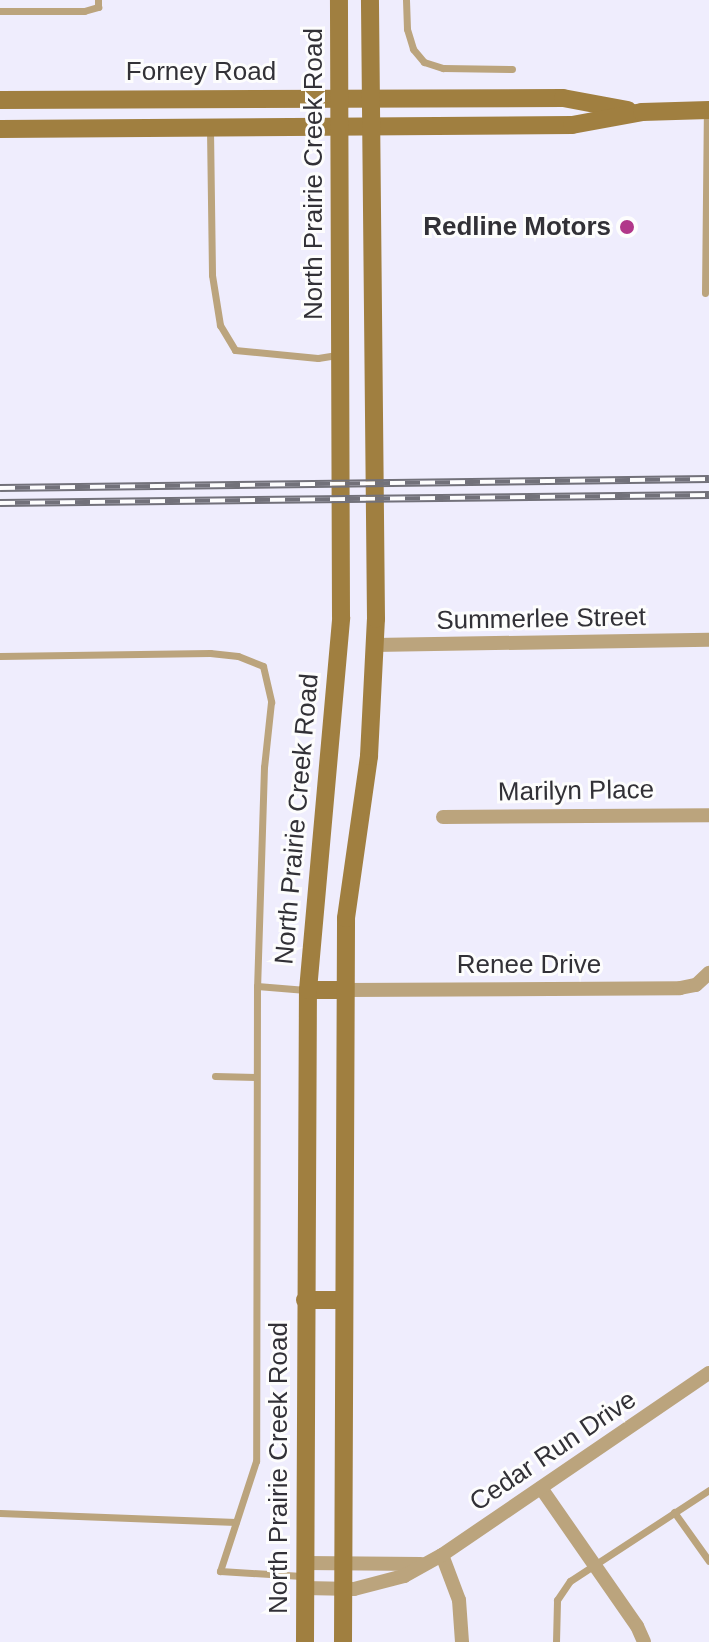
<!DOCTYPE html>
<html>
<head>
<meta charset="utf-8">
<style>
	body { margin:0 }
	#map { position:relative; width:709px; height:1642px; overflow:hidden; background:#efedfd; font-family:Arial,sans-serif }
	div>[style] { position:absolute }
	.lane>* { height:7px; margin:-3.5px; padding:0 3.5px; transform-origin:3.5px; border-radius:3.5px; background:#bba47d }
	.street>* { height:14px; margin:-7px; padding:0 7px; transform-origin:7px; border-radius:7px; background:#bba47d }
	.secondary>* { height:18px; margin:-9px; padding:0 9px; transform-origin:9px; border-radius:9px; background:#a07f40 }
	.rail>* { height:8px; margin-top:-4px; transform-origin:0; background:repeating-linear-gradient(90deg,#fdfdfd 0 15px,#72717a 0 30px); box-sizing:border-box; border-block:2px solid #72717a }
	.dots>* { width:22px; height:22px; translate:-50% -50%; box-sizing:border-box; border:4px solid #fdfdfd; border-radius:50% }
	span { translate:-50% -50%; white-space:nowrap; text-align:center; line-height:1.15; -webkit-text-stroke:6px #fdfdfd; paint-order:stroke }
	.street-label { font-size:26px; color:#323137 }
	.poi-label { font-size:26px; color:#323137; font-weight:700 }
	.right { translate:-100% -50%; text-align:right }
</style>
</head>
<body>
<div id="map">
	<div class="lane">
		<div style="left:406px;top:0;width:29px;rotate:88deg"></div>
		<div style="left:407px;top:29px;width:21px;rotate:73deg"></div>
		<div style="left:413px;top:49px;width:17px;rotate:50deg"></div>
		<div style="left:424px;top:62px;width:20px;rotate:18deg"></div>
		<div style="left:443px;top:68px;width:69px;rotate:0.8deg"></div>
		<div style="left:0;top:11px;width:84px"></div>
		<div style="left:84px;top:11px;width:15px;rotate:-16deg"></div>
		<div style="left:98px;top:7px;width:7px;rotate:-90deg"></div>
		<div style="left:210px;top:130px;width:145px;rotate:89.2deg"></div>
		<div style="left:212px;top:275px;width:51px;rotate:80.9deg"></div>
		<div style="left:220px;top:325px;width:29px;rotate:59deg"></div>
		<div style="left:235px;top:350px;width:83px;rotate:5.5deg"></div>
		<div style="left:318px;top:358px;width:19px;rotate:-9deg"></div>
		<div style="left:705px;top:293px;width:181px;rotate:-89.4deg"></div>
		<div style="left:0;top:656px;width:210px;rotate:-0.8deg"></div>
		<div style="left:210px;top:653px;width:28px;rotate:6deg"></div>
		<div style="left:238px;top:656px;width:27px;rotate:22deg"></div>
		<div style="left:263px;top:666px;width:37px;rotate:77deg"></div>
		<div style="left:271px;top:702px;width:65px;rotate:96.1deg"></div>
		<div style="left:264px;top:767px;width:219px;rotate:91.8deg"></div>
		<div style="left:257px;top:986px;width:475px;rotate:90.1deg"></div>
		<div style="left:256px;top:1461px;width:116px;rotate:108.1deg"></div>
		<div style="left:220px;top:1571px;width:82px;rotate:3.5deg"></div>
		<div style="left:257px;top:986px;width:49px;rotate:4.7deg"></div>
		<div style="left:215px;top:1076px;width:41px;rotate:1.4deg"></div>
		<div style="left:674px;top:1512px;width:60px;rotate:54.5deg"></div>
		<div style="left:0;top:1513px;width:236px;rotate:2.2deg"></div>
		<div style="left:556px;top:1642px;width:42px;rotate:-88.6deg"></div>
		<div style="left:557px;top:1600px;width:23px;rotate:-56deg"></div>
		<div style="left:570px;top:1581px;width:166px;rotate:-33.2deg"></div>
	</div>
	<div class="street">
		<div style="left:374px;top:645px;width:335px;rotate:-0.9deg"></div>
		<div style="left:443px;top:817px;width:266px;rotate:-0.4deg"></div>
		<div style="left:345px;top:990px;width:335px;rotate:-0.3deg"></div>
		<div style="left:680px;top:988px;width:16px;rotate:-11deg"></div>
		<div style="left:696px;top:985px;width:18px;rotate:-43deg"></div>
		<div style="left:541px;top:1488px;width:168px;rotate:55.2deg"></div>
		<div style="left:637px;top:1626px;width:17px;rotate:66deg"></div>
		<div style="left:442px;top:1555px;width:48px;rotate:69.3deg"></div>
		<div style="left:459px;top:1600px;width:42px;rotate:85.9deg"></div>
		<div style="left:305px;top:1563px;width:116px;rotate:0.5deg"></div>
		<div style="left:304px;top:1588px;width:50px;rotate:1.1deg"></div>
		<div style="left:354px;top:1589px;width:52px;rotate:-14.6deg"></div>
		<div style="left:404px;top:1576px;width:43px;rotate:-28.9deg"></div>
		<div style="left:442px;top:1555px;width:323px;rotate:-34.3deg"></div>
	</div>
	<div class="secondary">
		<div style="left:0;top:100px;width:563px;rotate:-0.2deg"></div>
		<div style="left:563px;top:98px;width:66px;rotate:10.5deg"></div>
		<div style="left:0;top:129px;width:572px;rotate:-0.4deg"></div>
		<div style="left:572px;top:125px;width:71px;rotate:-10.5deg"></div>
		<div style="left:642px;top:112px;width:67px;rotate:-1.7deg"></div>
		<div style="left:308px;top:990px;width:37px"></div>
		<div style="left:305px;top:1300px;width:37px"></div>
		<div style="left:305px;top:1642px;width:652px;rotate:-89.74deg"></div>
		<div style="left:308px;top:990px;width:374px;rotate:-84.9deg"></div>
		<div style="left:341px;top:617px;width:617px;rotate:-90.19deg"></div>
		<div style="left:343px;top:1642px;width:724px;rotate:-89.76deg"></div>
		<div style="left:346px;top:918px;width:164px;rotate:-81.9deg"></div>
		<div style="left:369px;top:756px;width:137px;rotate:-87.1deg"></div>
		<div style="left:376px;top:619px;width:619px;rotate:-90.56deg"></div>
	</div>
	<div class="rail">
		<div style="left:0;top:488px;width:709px;rotate:-0.73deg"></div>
		<div style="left:0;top:503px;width:709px;rotate:-0.65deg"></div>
	</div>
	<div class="dots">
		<div style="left:627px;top:227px;background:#b1378a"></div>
	</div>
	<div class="street-label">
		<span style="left:201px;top:72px">Forney Road</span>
		<span style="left:314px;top:174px;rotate:-90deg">North Prairie Creek Road</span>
		<span style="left:541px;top:619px;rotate:-1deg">Summerlee Street</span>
		<span style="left:576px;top:791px;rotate:-1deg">Marilyn Place</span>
		<span style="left:297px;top:819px;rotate:-85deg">North Prairie Creek Road</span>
		<span style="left:529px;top:965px">Renee Drive</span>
		<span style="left:553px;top:1451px;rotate:-34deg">Cedar Run Drive</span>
		<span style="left:279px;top:1468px;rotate:-90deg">North Prairie Creek Road</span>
	</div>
	<div class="poi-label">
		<span class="right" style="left:611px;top:227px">Redline Motors</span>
	</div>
</div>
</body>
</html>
